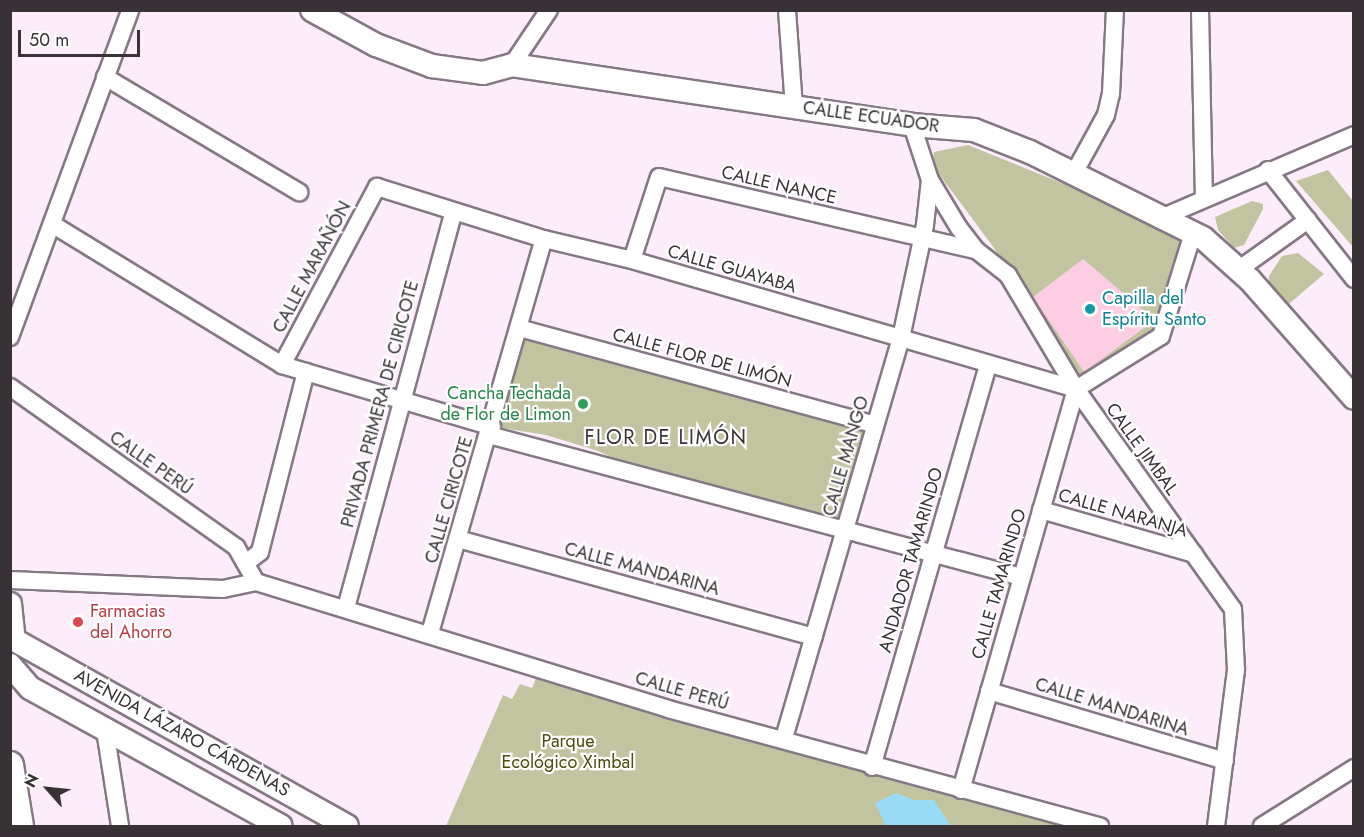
<!DOCTYPE html>
<html>
<head>
<meta charset="utf-8">
<style>
	body { margin:0 }
	#map { position:relative; width:1364px; height:837px; overflow:hidden; background:#fdedfb; font-family:Jost,sans-serif }
	div>[style] { position:absolute }
	.green>* { inset:0; background:#c1c49f }
	.water>* { inset:0; background:#99dbf4 }
	.building>* { inset:0; background:#fdcde3 }
	.roads { filter:drop-shadow(2px 0 #857784) drop-shadow(-2px 0 #857784) drop-shadow(0 2px #857784) drop-shadow(0 -2px #857784) }
	.street>* { height:16px; margin:-8px; padding:0 8px; transform-origin:8px; border-radius:8px; background:#fff }
	.secondary>* { height:22px; margin:-11px; padding:0 11px; transform-origin:11px; border-radius:11px; background:#fff }
	.primary>* { height:26px; margin:-13px; padding:0 13px; transform-origin:13px; border-radius:13px; background:#fff }
	.dots>* { width:16px; height:16px; translate:-50% -50%; box-sizing:border-box; border:3px solid #fff; border-radius:50% }
	span { translate:-50% -50%; white-space:nowrap; text-align:center; line-height:1.15; -webkit-text-stroke:4.5px #fff; paint-order:stroke }
	.street-label { font-size:18px; color:#383237 }
	.culture-label { font-size:18px; color:#0d838f }
	.left { translate:0 -50%; text-align:left }
	.leisure-label { font-size:18px; color:#27864d }
	.right { translate:-100% -50%; text-align:right }
	.health-label { font-size:18px; color:#be3a42 }
	.park-label { font-size:18px; color:#4b4d0a }
	.neighbourhood-label { font-size:20px; color:#383237; letter-spacing:1.5px }
	.frame { position:absolute; inset:0; border:12px solid #383237; pointer-events:none }
	.north { position:absolute; left:18px; top:759px; width:60px; height:60px; -webkit-text-stroke:4px #fff; paint-order:stroke; rotate:297deg; font-size:16px; font-weight:700; line-height:24px; text-align:center; color:#383237 }
	.north::after { content:''; display:block; margin:auto; width:21px; height:27px; background:#383237; clip-path:polygon(50% 0,100% 100%,50% 72%,0 100%) }
	.scale { position:absolute; left:18px; top:30px; width:122px; height:27px; box-sizing:border-box; border:3px solid #383237; border-top:0; padding-left:8px; font-size:18px; line-height:21px; white-space:nowrap; color:#383237; -webkit-text-stroke:4px #fff; paint-order:stroke }
</style>
</head>
<body>
<div id="map">
	<div class="green">
		<div style="clip-path:polygon(968px 145px,1143px 216px,1182px 242px,1153px 331px,1076px 385px,994px 248px,933px 166px,934px 152px)"></div>
		<div style="clip-path:polygon(1328px 170px,1353px 201px,1353px 247px,1296px 181px)"></div>
		<div style="clip-path:polygon(1252px 201px,1263px 204px,1263px 209px,1244px 245px,1234px 248px,1218px 230px,1215px 217px)"></div>
		<div style="clip-path:polygon(1298px 253px,1324px 274px,1283px 309px,1269px 287px,1269px 276px,1282px 256px)"></div>
		<div style="clip-path:polygon(520px 332px,873px 427px,844px 525px,659px 478px,598px 451px,546px 435px,495px 427px)"></div>
		<div style="clip-path:polygon(540px 668px,1080px 826px,446px 826px,503px 695px,512px 699px,520px 684px,532px 688px)"></div>
	</div>
	<div class="water">
		<div style="clip-path:polygon(896px 793px,914px 800px,934px 800px,951px 826px,886px 826px,875px 803px)"></div>
	</div>
	<div class="building">
		<div style="clip-path:polygon(1083px 259px,1155px 320px,1084px 372px,1033px 297px)"></div>
	</div>
	<div class="roads">
		<div class="street">
			<div style="left:787px;top:10px;width:97px;rotate:85.9deg"></div>
			<div style="left:1200px;top:10px;width:188px;rotate:88.8deg"></div>
			<div style="left:512px;top:65px;width:66px;rotate:-56.1deg"></div>
			<div style="left:105px;top:77px;width:226px;rotate:30.7deg"></div>
			<div style="left:912px;top:125px;width:58px;rotate:71.9deg"></div>
			<div style="left:930px;top:180px;width:56px;rotate:58.9deg"></div>
			<div style="left:959px;top:228px;width:28px;rotate:52deg"></div>
			<div style="left:976px;top:250px;width:41px;rotate:38deg"></div>
			<div style="left:1008px;top:275px;width:133px;rotate:59.2deg"></div>
			<div style="left:1076px;top:389px;width:270px;rotate:54.5deg"></div>
			<div style="left:1233px;top:609px;width:61px;rotate:87.2deg"></div>
			<div style="left:1236px;top:670px;width:157px;rotate:97.3deg"></div>
			<div style="left:1268px;top:170px;width:139px;rotate:51.7deg"></div>
			<div style="left:1073px;top:175px;width:68px;rotate:-61.2deg"></div>
			<div style="left:1106px;top:115px;width:22px;rotate:-77deg"></div>
			<div style="left:1111px;top:94px;width:84px;rotate:-87.3deg"></div>
			<div style="left:1163px;top:217px;width:208px;rotate:-23.2deg"></div>
			<div style="left:52px;top:224px;width:270px;rotate:31.5deg"></div>
			<div style="left:282px;top:365px;width:219px;rotate:16.4deg"></div>
			<div style="left:632px;top:260px;width:87px;rotate:-72deg"></div>
			<div style="left:659px;top:177px;width:325px;rotate:13deg"></div>
			<div style="left:1238px;top:270px;width:86px;rotate:-35.5deg"></div>
			<div style="left:519px;top:328px;width:369px;rotate:15.2deg"></div>
			<div style="left:10px;top:337px;width:348px;rotate:-69.8deg"></div>
			<div style="left:282px;top:365px;width:202px;rotate:-61.9deg"></div>
			<div style="left:377px;top:187px;width:175px;rotate:17.3deg"></div>
			<div style="left:544px;top:239px;width:90px;rotate:13.4deg"></div>
			<div style="left:632px;top:260px;width:462px;rotate:16.2deg"></div>
			<div style="left:10px;top:387px;width:277px;rotate:35.3deg"></div>
			<div style="left:236px;top:547px;width:40px;rotate:60.3deg"></div>
			<div style="left:256px;top:582px;width:431px;rotate:17.1deg"></div>
			<div style="left:668px;top:709px;width:448px;rotate:15.2deg"></div>
			<div style="left:1076px;top:389px;width:100px;rotate:-31.9deg"></div>
			<div style="left:1161px;top:336px;width:108px;rotate:-72.7deg"></div>
			<div style="left:489px;top:435px;width:551px;rotate:14.94deg"></div>
			<div style="left:1041px;top:510px;width:159px;rotate:16deg"></div>
			<div style="left:458px;top:539px;width:369px;rotate:15.4deg"></div>
			<div style="left:246px;top:563px;width:18px;rotate:-38deg"></div>
			<div style="left:260px;top:552px;width:186px;rotate:-75.7deg"></div>
			<div style="left:10px;top:580px;width:213px;rotate:2.4deg"></div>
			<div style="left:223px;top:589px;width:34px;rotate:-12deg"></div>
			<div style="left:346px;top:608px;width:411px;rotate:-74.8deg"></div>
			<div style="left:430px;top:633px;width:410px;rotate:-73.9deg"></div>
			<div style="left:989px;top:691px;width:246px;rotate:16.5deg"></div>
			<div style="left:105px;top:730px;width:97px;rotate:81.1deg"></div>
			<div style="left:784px;top:738px;width:417px;rotate:-73.7deg"></div>
			<div style="left:901px;top:338px;width:116px;rotate:-78deg"></div>
			<div style="left:925px;top:225px;width:45px;rotate:-83.7deg"></div>
			<div style="left:872px;top:767px;width:419px;rotate:-73.9deg"></div>
			<div style="left:961px;top:790px;width:417px;rotate:-74deg"></div>
			<div style="left:1262px;top:826px;width:109px;rotate:-32.2deg"></div>
		</div>
		<div class="secondary">
			<div style="left:312px;top:10px;width:73px;rotate:28.7deg"></div>
			<div style="left:376px;top:45px;width:60px;rotate:20.6deg"></div>
			<div style="left:432px;top:66px;width:51px;rotate:7.8deg"></div>
			<div style="left:483px;top:73px;width:30px;rotate:-15deg"></div>
			<div style="left:512px;top:65px;width:404px;rotate:8.5deg"></div>
			<div style="left:912px;top:125px;width:62px;rotate:4.6deg"></div>
			<div style="left:974px;top:130px;width:60px;rotate:21.4deg"></div>
			<div style="left:1030px;top:152px;width:193px;rotate:26.4deg"></div>
			<div style="left:1203px;top:238px;width:63px;rotate:41.8deg"></div>
			<div style="left:1250px;top:280px;width:157px;rotate:48.6deg"></div>
			<div style="left:10px;top:604px;width:31px;rotate:84deg"></div>
			<div style="left:16px;top:641px;width:379px;rotate:29.2deg"></div>
			<div style="left:10px;top:665px;width:30px;rotate:49deg"></div>
			<div style="left:30px;top:688px;width:286px;rotate:28.8deg"></div>
		</div>
		<div class="primary">
			<div style="left:10px;top:765px;width:62px;rotate:80.7deg"></div>
		</div>
	</div>
	<div class="dots">
		<div style="left:1090px;top:309px;background:#0f9aa8"></div>
		<div style="left:583px;top:404px;background:#2e9e5b"></div>
		<div style="left:78px;top:622px;background:#e0444e"></div>
	</div>
	<div class="street-label">
		<span style="left:871px;top:117px;rotate:8deg">CALLE ECUADOR</span>
		<span style="left:779px;top:185px;rotate:13deg">CALLE NANCE</span>
		<span style="left:312px;top:267px;rotate:-62deg">CALLE MARAÑÓN</span>
		<span style="left:732px;top:269px;rotate:16deg">CALLE GUAYABA</span>
		<span style="left:702px;top:358px;rotate:15deg">CALLE FLOR DE LIMÓN</span>
		<span style="left:380px;top:404px;rotate:-75deg">PRIVADA PRIMERA DE CIRICOTE</span>
		<span style="left:1142px;top:449px;rotate:54deg">CALLE JIMBAL</span>
		<span style="left:846px;top:456px;rotate:-74deg">CALLE MANGO</span>
		<span style="left:151px;top:463px;rotate:35deg">CALLE PERÚ</span>
		<span style="left:449px;top:500px;rotate:-74deg">CALLE CIRICOTE</span>
		<span style="left:1123px;top:513px;rotate:16deg">CALLE NARANJA</span>
		<span style="left:911px;top:560px;rotate:-74deg">ANDADOR TAMARINDO</span>
		<span style="left:642px;top:569px;rotate:15deg">CALLE MANDARINA</span>
		<span style="left:999px;top:584px;rotate:-74deg">CALLE TAMARINDO</span>
		<span style="left:682px;top:691px;rotate:16deg">CALLE PERÚ</span>
		<span style="left:1112px;top:707px;rotate:17deg">CALLE MANDARINA</span>
		<span style="left:182px;top:733px;rotate:29deg">AVENIDA LÁZARO CÁRDENAS</span>
	</div>
	<div class="culture-label">
		<span class="left" style="left:1102px;top:309px">Capilla del<br>Espíritu Santo</span>
	</div>
	<div class="leisure-label">
		<span class="right" style="left:571px;top:404px">Cancha Techada<br>de Flor de Limon</span>
	</div>
	<div class="health-label">
		<span class="left" style="left:90px;top:622px">Farmacias<br>del Ahorro</span>
	</div>
	<div class="park-label">
		<span style="left:568px;top:752px">Parque<br>Ecológico Ximbal</span>
	</div>
	<div class="neighbourhood-label">
		<span style="left:666px;top:437px">FLOR DE LIMÓN</span>
	</div>
	<div class="frame"></div>
	<div class="north">N</div>
	<div class="scale">50 m</div>
</div>
</body>
</html>
